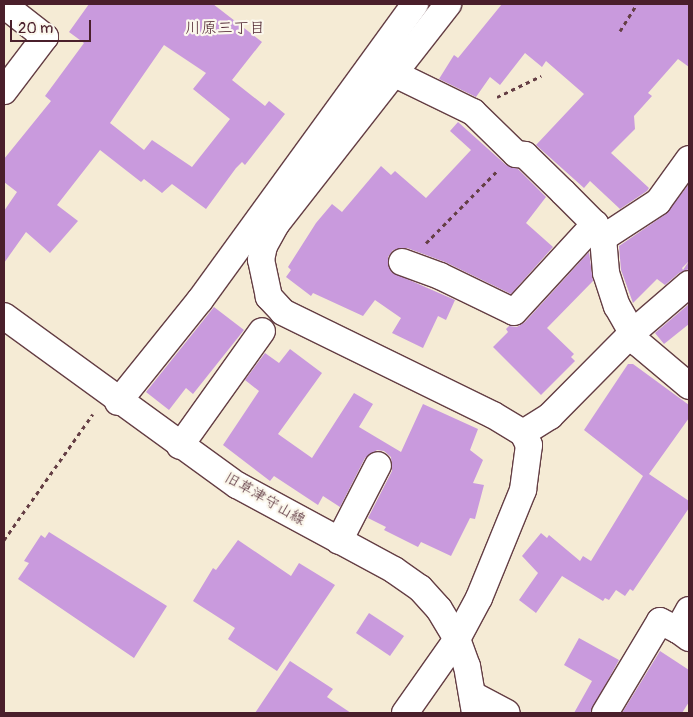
<!DOCTYPE html>
<html>
<head>
<meta charset="utf-8">
<style>
	body { margin:0 }
	#map { position:relative; width:693px; height:717px; overflow:hidden; background:#f5ebd5; font-family:Pangolin,"Klee One",sans-serif }
	div>[style] { position:absolute }
	.building>* { inset:0; background:#c99add }
	.path>* { height:3px; margin-top:-1.5px; transform-origin:0; background:repeating-linear-gradient(90deg,#643e44 0 4px,transparent 0 8px) }
	.roads { filter:drop-shadow(1px 0 #643e44) drop-shadow(-1px 0 #643e44) drop-shadow(0 1px #643e44) drop-shadow(0 -1px #643e44) }
	.minor>* { height:26px; margin:-13px; padding:0 13px; transform-origin:13px; border-radius:13px; background:#fff }
	span { translate:-50% -50%; white-space:nowrap; text-align:center; line-height:1.15; -webkit-text-stroke:4.5px #fbf7ec; paint-order:stroke }
	.street-label { font-size:15px; color:#4a1f2b }
	.neighbourhood-label { font-size:16px; color:#4a1f2b }
	.frame { position:absolute; inset:0; border:5px solid #4a1f2b; pointer-events:none }
	.scale { position:absolute; left:10px; top:20px; width:81px; height:22px; box-sizing:border-box; border:2px solid #4a1f2b; border-top:0; padding-left:6px; font-size:15px; line-height:18px; white-space:nowrap; color:#4a1f2b; -webkit-text-stroke:4px #fbf7ec; paint-order:stroke }
</style>
</head>
<body>
<div id="map">
	<div class="building">
		<div style="clip-path:polygon(evenodd,89px 4px,213px 4px,262px 42px,232px 80px,265px 106px,269px 101px,285px 114px,245px 165px,242px 162px,236px 168px,206px 209px,172px 184px,162px 193px,144px 179px,141px 182px,100px 150px,57px 205px,78px 221px,50px 253px,26px 232px,4px 263px,4px 211px,17px 192px,4px 182px,4px 159px,51px 101px,45px 96px,84px 43px,69px 32px,89px 4px,164px 45px,206px 73px,193px 89px,230px 119px,192px 167px,152px 140px,144px 150px,110px 123px,164px 45px)"></div>
		<div style="clip-path:polygon(502px 4px,689px 4px,689px 67px,678px 59px,648px 93px,652px 96px,634px 116px,635px 129px,611px 153px,649px 188px,647px 191px,620px 209px,590px 181px,584px 188px,536px 145px,584px 94px,546px 61px,542px 67px,525px 53px,500px 85px,490px 77px,476px 97px,439px 79px,454px 55px,458px 58px)"></div>
		<div style="clip-path:polygon(458px 122px,506px 165px,518px 169px,546px 197px,526px 223px,553px 247px,511px 294px,445px 262px,407px 248px,393px 250px,388px 257px,391px 272px,455px 300px,446px 320px,438px 316px,423px 348px,392px 333px,401px 318px,375px 300px,363px 316px,313px 293px,311px 296px,286px 277px,291px 270px,288px 267px,316px 223px,332px 204px,342px 212px,381px 166px,391px 175px,395px 171px,426px 198px,471px 150px,450px 131px)"></div>
		<div style="clip-path:polygon(689px 184px,689px 261px,682px 268px,683px 270px,689px 261px,689px 269px,679px 273px,665px 285px,657px 279px,633px 303px,621px 270px,619px 246px,666px 214px)"></div>
		<div style="clip-path:polygon(589px 252px,593px 281px,547px 328px,574px 354px,571px 357px,575px 361px,541px 395px,493px 347px,508px 332px,506px 329px,509px 326px,517px 327px,525px 322px)"></div>
		<div style="clip-path:polygon(689px 304px,689px 324px,664px 344px,655px 333px)"></div>
		<div style="clip-path:polygon(214px 307px,244px 330px,193px 394px,186px 388px,169px 410px,146px 392px)"></div>
		<div style="clip-path:polygon(290px 349px,322px 373px,278px 434px,312px 458px,354px 393px,373px 404px,359px 427px,401px 452px,423px 404px,478px 429px,470px 450px,483px 460px,473px 483px,484px 485px,475px 519px,470px 518px,451px 556px,421px 542px,418px 547px,384px 530px,386px 527px,368px 518px,392px 471px,391px 457px,384px 451px,377px 450px,365px 458px,340px 507px,323px 496px,318px 505px,274px 476px,270px 481px,223px 445px,259px 391px,245px 380px,265px 353px,279px 363px)"></div>
		<div style="clip-path:polygon(628px 364px,633px 364px,689px 405px,689px 418px,649px 474px,689px 501px,689px 508px,633px 591px,630px 589px,625px 596px,616px 590px,609px 600px,605px 598px,603px 601px,562px 576px,536px 613px,519px 600px,538px 573px,522px 556px,541px 533px,547px 538px,549px 535px,580px 561px,583px 556px,591px 561px,643px 476px,584px 430px)"></div>
		<div style="clip-path:polygon(49px 532px,167px 606px,134px 658px,18px 579px,29px 563px,24px 561px,41px 535px,45px 538px)"></div>
		<div style="clip-path:polygon(238px 540px,291px 576px,299px 563px,335px 585px,277px 671px,228px 639px,235px 628px,193px 601px,213px 568px,216px 570px)"></div>
		<div style="clip-path:polygon(369px 613px,404px 636px,390px 656px,356px 633px)"></div>
		<div style="clip-path:polygon(579px 638px,619px 660px,590px 713px,574px 713px,592px 681px,564px 665px)"></div>
		<div style="clip-path:polygon(660px 651px,689px 670px,689px 702px,682px 713px,622px 713px)"></div>
		<div style="clip-path:polygon(290px 661px,333px 689px,327px 697px,351px 713px,255px 713px)"></div>
	</div>
	<div class="path">
		<div style="left:620px;top:31px;width:32px;rotate:-58deg"></div>
		<div style="left:497px;top:97px;width:49px;rotate:-25.5deg"></div>
		<div style="left:426px;top:243px;width:101px;rotate:-45.4deg"></div>
		<div style="left:4px;top:540px;width:154px;rotate:-54.8deg"></div>
	</div>
	<div class="roads">
		<div class="minor">
			<div style="left:4px;top:5px;width:52px;rotate:38deg"></div>
			<div style="left:45px;top:37px;width:68px;rotate:127.2deg"></div>
			<div style="left:395px;top:74px;width:87px;rotate:26deg"></div>
			<div style="left:473px;top:112px;width:60px;rotate:44.3deg"></div>
			<div style="left:516px;top:154px;width:9px;rotate:6deg"></div>
			<div style="left:525px;top:155px;width:53px;rotate:44.2deg"></div>
			<div style="left:563px;top:192px;width:45px;rotate:45deg"></div>
			<div style="left:595px;top:224px;width:16px;rotate:60deg"></div>
			<div style="left:689px;top:159px;width:53px;rotate:125.8deg"></div>
			<div style="left:658px;top:202px;width:66px;rotate:146.8deg"></div>
			<div style="left:603px;top:238px;width:35px;rotate:85deg"></div>
			<div style="left:606px;top:273px;width:35px;rotate:72deg"></div>
			<div style="left:617px;top:306px;width:43px;rotate:60.4deg"></div>
			<div style="left:638px;top:343px;width:67px;rotate:40.1deg"></div>
			<div style="left:402px;top:262px;width:40px;rotate:20.2deg"></div>
			<div style="left:440px;top:276px;width:82px;rotate:25.9deg"></div>
			<div style="left:514px;top:312px;width:120px;rotate:-47.4deg"></div>
			<div style="left:4px;top:316px;width:288px;rotate:36deg"></div>
			<div style="left:237px;top:485px;width:179px;rotate:28.4deg"></div>
			<div style="left:394px;top:570px;width:32px;rotate:35deg"></div>
			<div style="left:420px;top:588px;width:28px;rotate:48deg"></div>
			<div style="left:439px;top:609px;width:35px;rotate:59deg"></div>
			<div style="left:457px;top:639px;width:29px;rotate:70deg"></div>
			<div style="left:467px;top:666px;width:48px;rotate:80.3deg"></div>
			<div style="left:118px;top:402px;width:131px;rotate:-51.2deg"></div>
			<div style="left:200px;top:300px;width:366px;rotate:-54deg"></div>
			<div style="left:523px;top:433px;width:32px;rotate:-32deg"></div>
			<div style="left:550px;top:416px;width:117px;rotate:-45.3deg"></div>
			<div style="left:632px;top:333px;width:75px;rotate:-40.7deg"></div>
			<div style="left:180px;top:446px;width:141px;rotate:-54.5deg"></div>
			<div style="left:339px;top:541px;width:85px;rotate:-62.8deg"></div>
			<div style="left:689px;top:610px;width:23px;rotate:119deg"></div>
			<div style="left:678px;top:630px;width:14px;rotate:36deg"></div>
			<div style="left:473px;top:695px;width:38px;rotate:28deg"></div>
			<div style="left:405px;top:713px;width:90px;rotate:-54.9deg"></div>
			<div style="left:457px;top:639px;width:47px;rotate:-61.8deg"></div>
			<div style="left:479px;top:598px;width:117px;rotate:-67.8deg"></div>
			<div style="left:523px;top:490px;width:45px;rotate:-82.4deg"></div>
			<div style="left:529px;top:445px;width:13px;rotate:-117deg"></div>
			<div style="left:523px;top:433px;width:35px;rotate:-149deg"></div>
			<div style="left:493px;top:415px;width:234px;rotate:-153.9deg"></div>
			<div style="left:283px;top:312px;width:21px;rotate:-133deg"></div>
			<div style="left:269px;top:297px;width:38px;rotate:-102deg"></div>
			<div style="left:261px;top:260px;width:14px;rotate:-78deg"></div>
			<div style="left:264px;top:246px;width:26px;rotate:-61deg"></div>
			<div style="left:277px;top:223px;width:278px;rotate:-52deg"></div>
			<div style="left:605px;top:713px;width:107px;rotate:-59.1deg"></div>
			<div style="left:660px;top:621px;width:20px;rotate:27deg"></div>
		</div>
	</div>
	<div class="street-label">
		<span style="left:265px;top:499px;rotate:30deg">旧草津守山線</span>
	</div>
	<div class="neighbourhood-label">
		<span style="left:225px;top:28px">川原三丁目</span>
	</div>
	<div class="frame"></div>
	<div class="scale">20 m</div>
</div>
</body>
</html>
